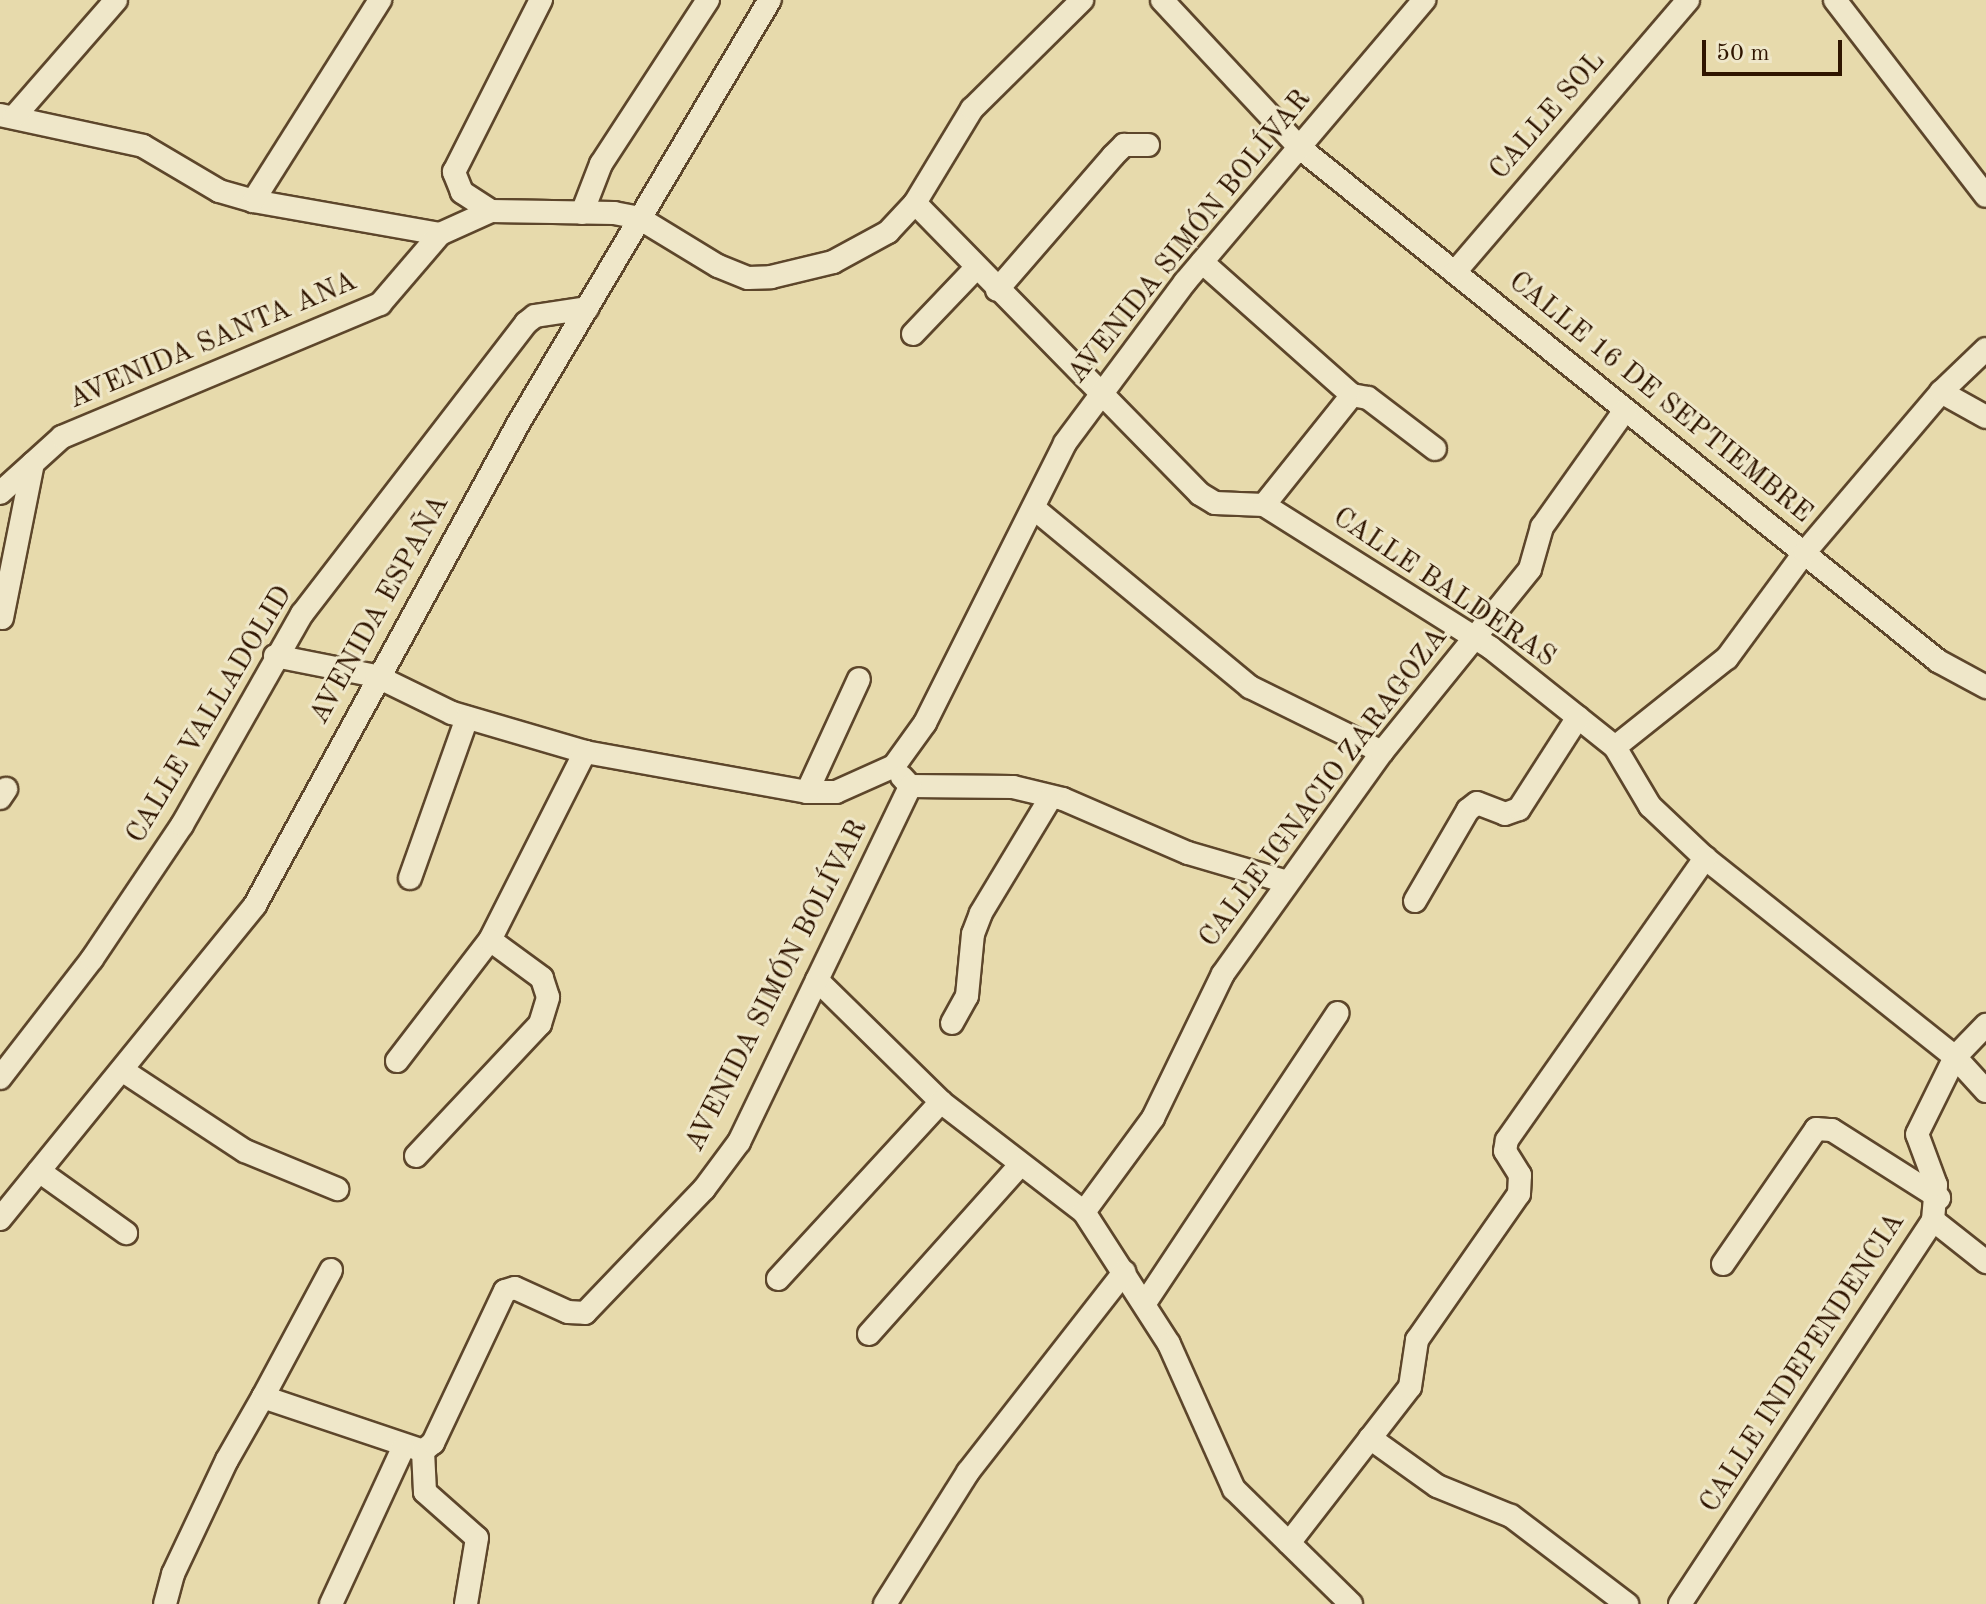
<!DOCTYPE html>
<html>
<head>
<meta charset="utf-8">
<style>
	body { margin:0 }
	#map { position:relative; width:1986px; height:1604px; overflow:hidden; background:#e7daac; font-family:"Old Standard TT",serif }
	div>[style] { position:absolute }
	.roads { filter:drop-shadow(2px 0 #5d462b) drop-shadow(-2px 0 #5d462b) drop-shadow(0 2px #5d462b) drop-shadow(0 -2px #5d462b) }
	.minor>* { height:22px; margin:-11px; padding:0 11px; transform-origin:11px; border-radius:11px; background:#efe7c9 }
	span { translate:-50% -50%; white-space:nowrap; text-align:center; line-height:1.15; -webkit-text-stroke:6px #efe7c9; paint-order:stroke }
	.street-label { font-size:28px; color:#2f1500 }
	.scale { position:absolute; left:1702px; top:40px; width:140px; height:36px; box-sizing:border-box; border:4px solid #2f1500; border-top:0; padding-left:10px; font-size:24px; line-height:28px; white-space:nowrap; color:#2f1500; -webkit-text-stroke:6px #efe7c9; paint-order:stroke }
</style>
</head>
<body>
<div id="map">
	<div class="roads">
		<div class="minor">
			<div style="left:1162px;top:0;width:202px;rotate:47deg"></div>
			<div style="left:1300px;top:148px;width:819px;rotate:38.8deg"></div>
			<div style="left:1938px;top:661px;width:55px;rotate:28.4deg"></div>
			<div style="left:1835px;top:0;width:247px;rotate:52.4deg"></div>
			<div style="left:0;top:115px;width:146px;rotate:12.2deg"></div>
			<div style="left:143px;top:146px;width:88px;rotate:30.6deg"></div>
			<div style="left:219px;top:191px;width:35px;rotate:16deg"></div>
			<div style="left:253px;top:201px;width:190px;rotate:10deg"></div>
			<div style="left:440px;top:234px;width:56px;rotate:-24.3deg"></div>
			<div style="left:491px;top:211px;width:123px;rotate:0.9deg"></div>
			<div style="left:614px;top:213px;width:25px;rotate:11deg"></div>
			<div style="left:639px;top:218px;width:92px;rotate:31.3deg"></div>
			<div style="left:718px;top:266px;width:32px;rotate:22deg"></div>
			<div style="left:748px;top:278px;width:23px;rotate:-2deg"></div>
			<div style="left:771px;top:277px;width:64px;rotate:-13.6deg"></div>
			<div style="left:833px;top:262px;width:63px;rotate:-28.6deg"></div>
			<div style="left:888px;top:232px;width:40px;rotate:-47deg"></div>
			<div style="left:915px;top:203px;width:110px;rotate:-58.8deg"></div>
			<div style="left:972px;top:109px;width:155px;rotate:-44.7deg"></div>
			<div style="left:14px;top:117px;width:155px;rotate:-48.9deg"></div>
			<div style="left:253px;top:201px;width:238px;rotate:-57.7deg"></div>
			<div style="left:915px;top:203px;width:407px;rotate:45.6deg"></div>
			<div style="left:1200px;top:494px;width:17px;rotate:31deg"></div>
			<div style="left:1215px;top:503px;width:49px;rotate:2.3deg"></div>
			<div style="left:1264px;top:505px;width:268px;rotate:32.2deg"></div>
			<div style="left:1491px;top:648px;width:159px;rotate:38.6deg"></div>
			<div style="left:1615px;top:747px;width:69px;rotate:59.3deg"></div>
			<div style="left:1650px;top:806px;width:76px;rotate:43.4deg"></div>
			<div style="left:1705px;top:858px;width:320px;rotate:38.5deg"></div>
			<div style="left:1955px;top:1057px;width:46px;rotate:47.6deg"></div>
			<div style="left:491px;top:211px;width:35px;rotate:-147deg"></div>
			<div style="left:462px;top:192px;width:22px;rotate:-112deg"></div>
			<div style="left:454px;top:172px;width:193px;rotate:-63.2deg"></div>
			<div style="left:582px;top:213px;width:53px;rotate:-68.8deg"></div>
			<div style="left:601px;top:164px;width:196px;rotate:-56.9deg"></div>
			<div style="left:1202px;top:262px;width:200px;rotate:41.6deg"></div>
			<div style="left:1455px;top:272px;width:358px;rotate:-49.4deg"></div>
			<div style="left:997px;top:290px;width:177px;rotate:-49.1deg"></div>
			<div style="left:1113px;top:156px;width:16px;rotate:-45deg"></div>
			<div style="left:1124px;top:145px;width:24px"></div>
			<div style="left:913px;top:334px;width:91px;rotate:-46.3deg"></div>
			<div style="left:1941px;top:392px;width:51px;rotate:29.1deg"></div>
			<div style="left:0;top:493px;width:84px;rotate:-42.1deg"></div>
			<div style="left:62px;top:437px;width:345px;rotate:-22.7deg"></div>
			<div style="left:380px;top:304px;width:92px;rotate:-49.4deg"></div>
			<div style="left:1264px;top:505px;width:141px;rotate:-51.3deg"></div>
			<div style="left:1352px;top:395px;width:16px;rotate:11deg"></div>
			<div style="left:1368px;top:398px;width:84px;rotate:37.3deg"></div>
			<div style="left:1036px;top:510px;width:278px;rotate:39.6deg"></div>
			<div style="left:1250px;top:687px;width:147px;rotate:26.2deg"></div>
			<div style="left:2px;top:618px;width:158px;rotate:-78.7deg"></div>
			<div style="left:275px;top:656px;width:103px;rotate:11.2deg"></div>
			<div style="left:376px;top:676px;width:85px;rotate:26deg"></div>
			<div style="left:452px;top:713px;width:139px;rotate:16.3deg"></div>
			<div style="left:585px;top:752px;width:226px;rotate:10.2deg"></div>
			<div style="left:807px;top:792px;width:29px"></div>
			<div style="left:836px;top:792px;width:64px;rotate:-24.1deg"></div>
			<div style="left:894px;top:766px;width:53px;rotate:-54.2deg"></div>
			<div style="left:925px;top:723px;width:313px;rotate:-63.4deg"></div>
			<div style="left:1065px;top:443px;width:201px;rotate:-53.3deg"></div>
			<div style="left:1185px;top:282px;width:370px;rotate:-49.7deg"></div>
			<div style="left:1615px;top:747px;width:143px;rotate:-38.5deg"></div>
			<div style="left:1727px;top:658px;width:132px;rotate:-53.7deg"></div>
			<div style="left:1805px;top:552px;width:210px;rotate:-49.6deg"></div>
			<div style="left:1941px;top:392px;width:62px;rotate:-43.7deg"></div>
			<div style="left:902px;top:777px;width:12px;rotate:48deg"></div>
			<div style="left:910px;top:786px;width:103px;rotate:0.6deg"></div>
			<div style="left:1013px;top:787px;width:51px;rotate:13.5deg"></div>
			<div style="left:1063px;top:799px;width:136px;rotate:23.4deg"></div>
			<div style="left:1188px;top:853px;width:103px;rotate:16.3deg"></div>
			<div style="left:807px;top:792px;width:124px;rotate:-65.3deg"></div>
			<div style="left:0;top:798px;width:11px;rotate:-56deg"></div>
			<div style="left:410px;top:878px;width:170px;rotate:-70.4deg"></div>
			<div style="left:1415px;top:901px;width:105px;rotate:-59.8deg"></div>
			<div style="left:1468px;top:810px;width:11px;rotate:-38deg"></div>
			<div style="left:1477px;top:803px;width:30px;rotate:21deg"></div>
			<div style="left:1505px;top:814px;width:15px;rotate:-20deg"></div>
			<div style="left:1519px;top:809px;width:109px;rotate:-57.3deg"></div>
			<div style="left:817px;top:980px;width:174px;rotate:44.5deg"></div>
			<div style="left:941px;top:1102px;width:180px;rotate:37.6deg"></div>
			<div style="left:1084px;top:1212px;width:157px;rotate:57.2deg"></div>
			<div style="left:1169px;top:1344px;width:159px;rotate:65.9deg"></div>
			<div style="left:1234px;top:1489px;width:164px;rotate:44.5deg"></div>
			<div style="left:952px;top:1023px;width:31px;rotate:-61deg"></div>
			<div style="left:967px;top:996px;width:62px;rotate:-84.5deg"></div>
			<div style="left:973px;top:934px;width:22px;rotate:-69deg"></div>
			<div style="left:981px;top:913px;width:135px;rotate:-58.9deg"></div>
			<div style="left:397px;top:1061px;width:153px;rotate:-52.5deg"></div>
			<div style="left:490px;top:940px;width:211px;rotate:-63.2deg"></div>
			<div style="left:122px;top:1070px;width:147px;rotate:33.4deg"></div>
			<div style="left:245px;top:1151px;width:100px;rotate:22.4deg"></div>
			<div style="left:0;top:1078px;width:150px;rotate:-52.3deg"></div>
			<div style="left:92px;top:959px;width:161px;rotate:-56.1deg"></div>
			<div style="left:182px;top:825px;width:243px;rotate:-60.4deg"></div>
			<div style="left:302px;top:614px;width:367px;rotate:-52.4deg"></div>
			<div style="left:526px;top:323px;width:11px;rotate:-38deg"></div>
			<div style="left:535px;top:316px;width:53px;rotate:-8.7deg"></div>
			<div style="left:416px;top:1156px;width:181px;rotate:-46.8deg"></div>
			<div style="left:540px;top:1024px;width:28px;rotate:-73deg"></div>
			<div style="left:548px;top:997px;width:20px;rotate:-108deg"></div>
			<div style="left:542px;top:978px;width:64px;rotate:-143.8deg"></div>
			<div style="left:39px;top:1171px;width:107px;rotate:35.5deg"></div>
			<div style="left:1084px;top:1212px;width:117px;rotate:-53.7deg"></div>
			<div style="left:1153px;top:1118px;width:160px;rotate:-64.1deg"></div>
			<div style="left:1223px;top:974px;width:273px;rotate:-54.4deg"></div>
			<div style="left:1382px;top:752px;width:235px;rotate:-51deg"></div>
			<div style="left:1530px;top:569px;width:44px;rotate:-74.1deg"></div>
			<div style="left:1542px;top:527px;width:143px;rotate:-54.6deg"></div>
			<div style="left:0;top:1219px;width:405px;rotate:-50.9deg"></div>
			<div style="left:255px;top:905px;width:548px;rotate:-61.33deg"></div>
			<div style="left:518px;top:424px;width:493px;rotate:-59.3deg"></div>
			<div style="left:1933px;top:1220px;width:68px;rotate:38.4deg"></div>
			<div style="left:1723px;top:1264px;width:164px;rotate:-55.4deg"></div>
			<div style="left:1816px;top:1129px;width:16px;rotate:4deg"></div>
			<div style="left:1832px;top:1130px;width:127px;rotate:32.4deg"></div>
			<div style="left:778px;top:1279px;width:241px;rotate:-47.4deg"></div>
			<div style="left:1145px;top:1303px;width:348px;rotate:-56.4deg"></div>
			<div style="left:869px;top:1334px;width:227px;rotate:-48.2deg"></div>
			<div style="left:263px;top:1397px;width:144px;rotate:-61.8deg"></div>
			<div style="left:1370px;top:1438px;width:82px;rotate:35.6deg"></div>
			<div style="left:1437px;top:1486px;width:80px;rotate:22.1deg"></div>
			<div style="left:1511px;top:1516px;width:146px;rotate:37.2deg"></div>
			<div style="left:423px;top:1451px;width:41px;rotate:87.2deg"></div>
			<div style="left:425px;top:1492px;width:69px;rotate:41.5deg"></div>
			<div style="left:477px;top:1538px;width:67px;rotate:99.5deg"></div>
			<div style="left:1289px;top:1543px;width:197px;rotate:-52.2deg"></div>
			<div style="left:1410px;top:1387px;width:48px;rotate:-81.5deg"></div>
			<div style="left:1417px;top:1340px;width:178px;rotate:-55.1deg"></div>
			<div style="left:1519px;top:1194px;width:19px;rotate:-87deg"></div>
			<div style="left:1520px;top:1175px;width:28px;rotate:-122deg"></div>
			<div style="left:1505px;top:1151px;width:11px;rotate:-80deg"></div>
			<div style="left:1507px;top:1140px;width:345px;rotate:-54.9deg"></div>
			<div style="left:165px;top:1604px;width:31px;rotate:-75deg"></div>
			<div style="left:173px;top:1574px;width:126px;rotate:-64.7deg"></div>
			<div style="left:227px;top:1460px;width:73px;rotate:-60.3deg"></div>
			<div style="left:263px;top:1397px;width:169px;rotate:18.6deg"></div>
			<div style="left:423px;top:1451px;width:13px;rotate:-39deg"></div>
			<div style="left:433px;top:1443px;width:168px;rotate:-64.7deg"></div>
			<div style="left:505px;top:1291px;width:10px;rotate:-17deg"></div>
			<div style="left:515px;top:1288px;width:58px;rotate:24.4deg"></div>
			<div style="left:568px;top:1312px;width:17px;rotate:3deg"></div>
			<div style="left:585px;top:1313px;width:172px;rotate:-46.2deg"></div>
			<div style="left:704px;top:1189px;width:59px;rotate:-53.3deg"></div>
			<div style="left:739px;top:1142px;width:395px;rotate:-64.3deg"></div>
			<div style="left:331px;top:1604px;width:172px;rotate:-65.2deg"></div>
			<div style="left:885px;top:1604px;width:156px;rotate:-57.8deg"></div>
			<div style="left:968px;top:1472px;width:254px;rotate:-52deg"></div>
			<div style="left:1680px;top:1604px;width:460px;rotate:-56.6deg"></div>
			<div style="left:1933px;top:1220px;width:35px;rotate:-85deg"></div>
			<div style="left:1936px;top:1185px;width:54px;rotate:-110.4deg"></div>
			<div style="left:1917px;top:1134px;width:86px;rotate:-63.7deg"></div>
			<div style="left:1955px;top:1057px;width:45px;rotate:-45.9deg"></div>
		</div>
	</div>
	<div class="street-label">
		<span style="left:1548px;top:116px;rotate:-49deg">CALLE SOL</span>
		<span style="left:1190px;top:237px;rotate:-51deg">AVENIDA SIMÓN BOLÍVAR</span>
		<span style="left:213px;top:341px;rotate:-23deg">AVENIDA SANTA ANA</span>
		<span style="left:1660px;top:398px;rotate:39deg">CALLE 16 DE SEPTIEMBRE</span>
		<span style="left:1444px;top:588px;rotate:34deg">CALLE BALDERAS</span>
		<span style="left:380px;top:610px;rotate:-61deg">AVENIDA ESPAÑA</span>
		<span style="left:210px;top:715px;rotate:-59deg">CALLE VALLADOLID</span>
		<span style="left:1324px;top:788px;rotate:-53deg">CALLE IGNACIO ZARAGOZA</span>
		<span style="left:777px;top:986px;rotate:-63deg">AVENIDA SIMÓN BOLÍVAR</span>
		<span style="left:1803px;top:1363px;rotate:-57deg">CALLE INDEPENDENCIA</span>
	</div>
	<div class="scale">50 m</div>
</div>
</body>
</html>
